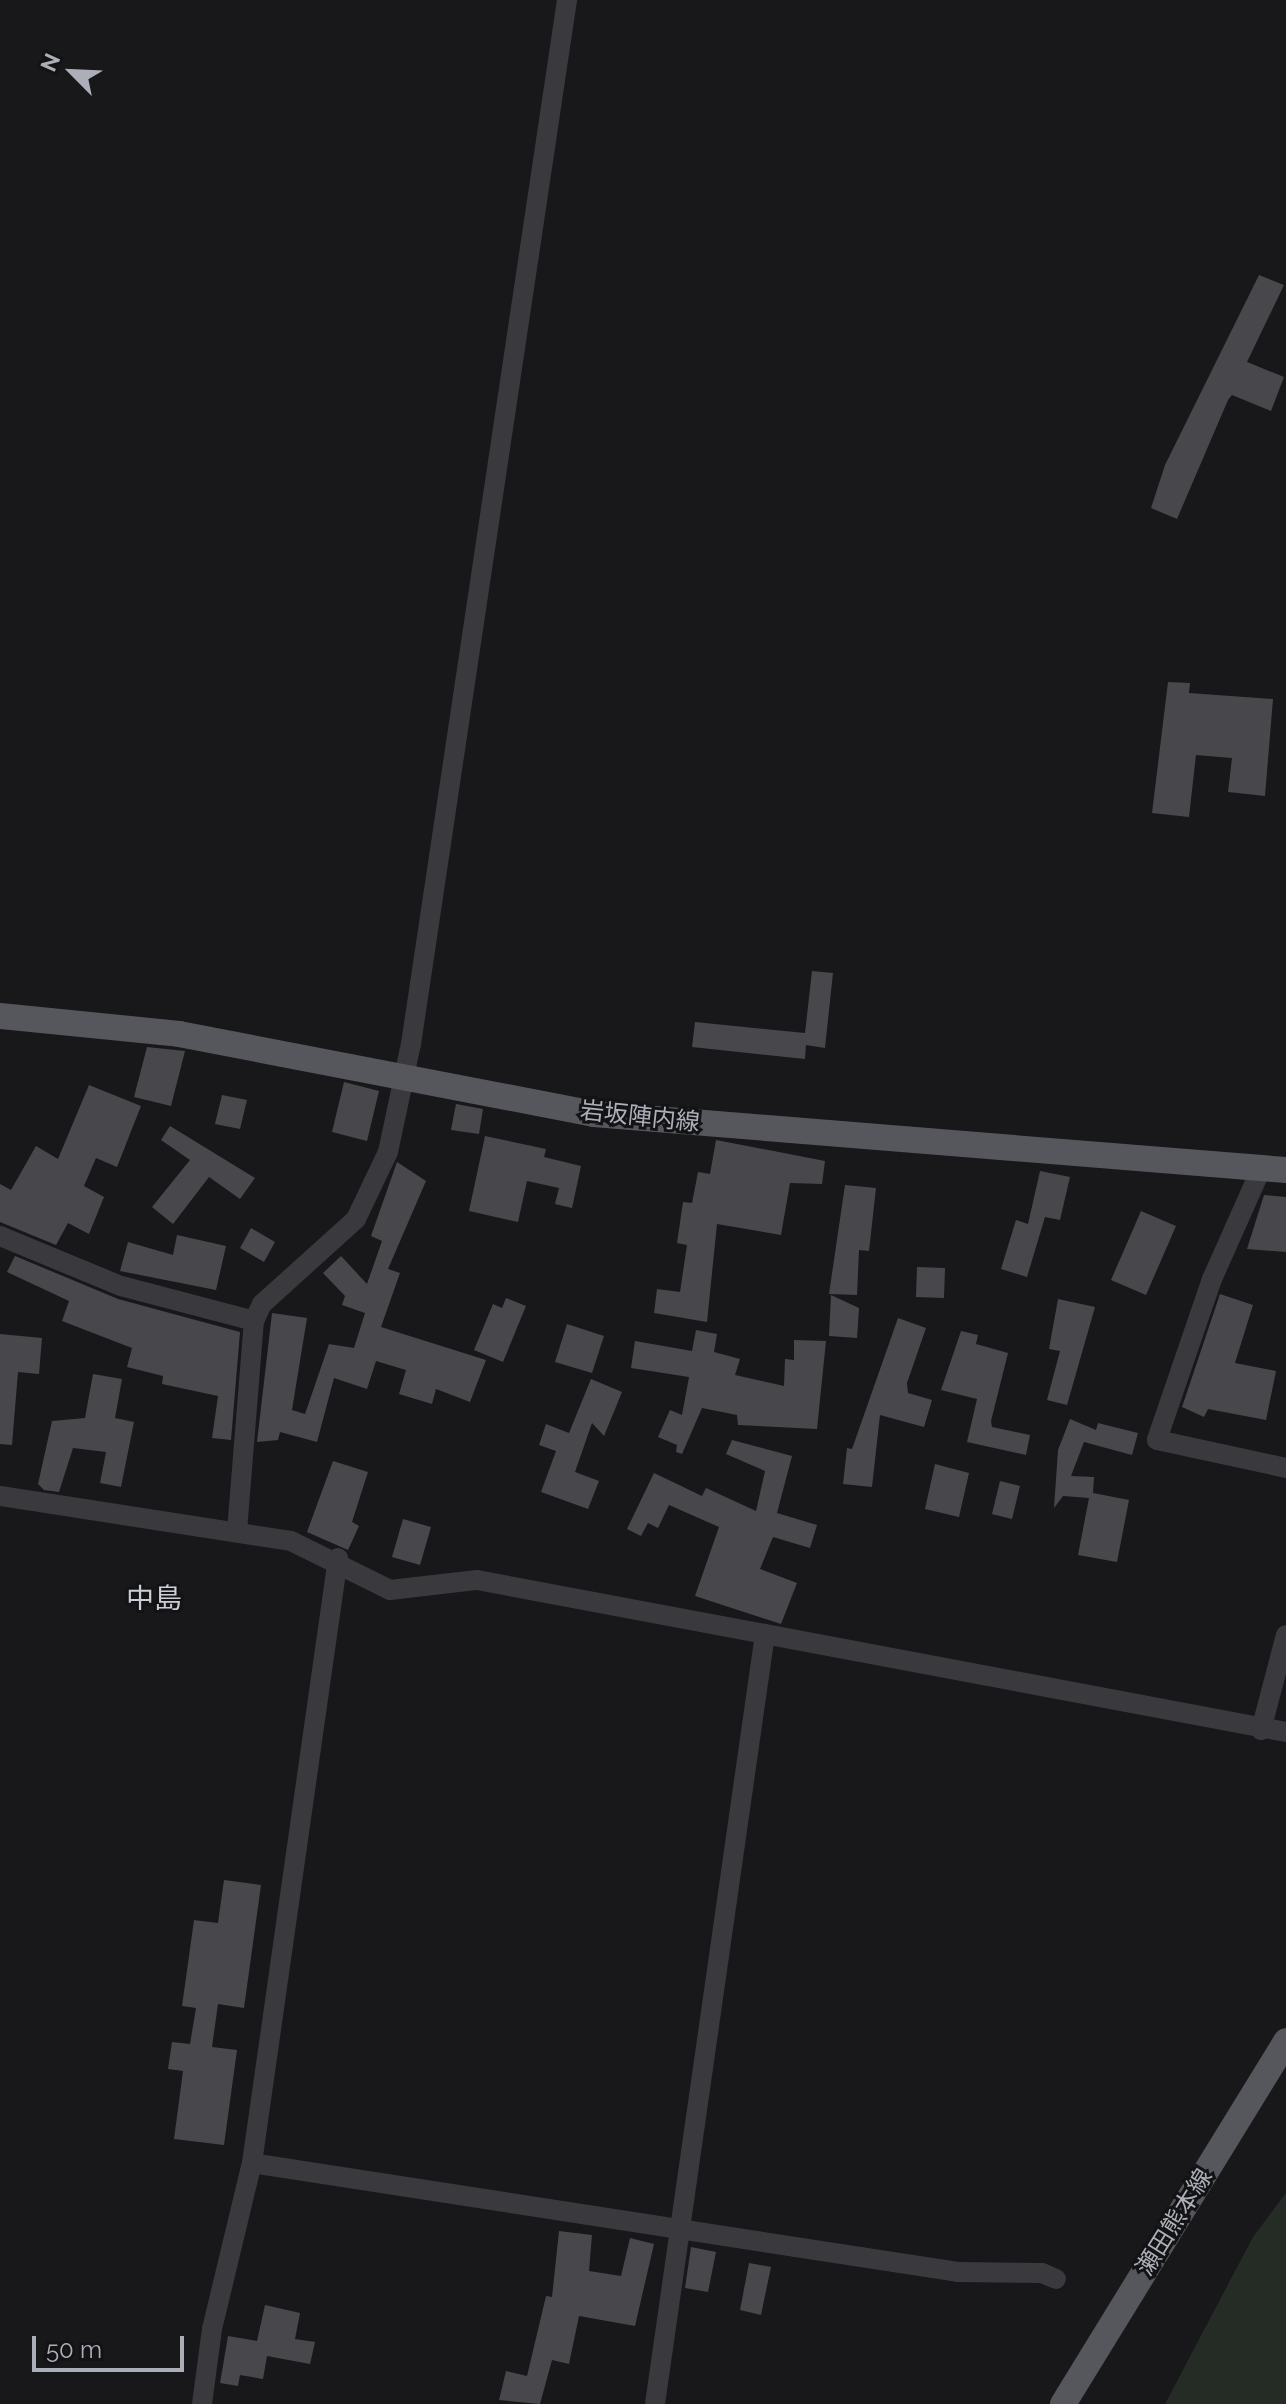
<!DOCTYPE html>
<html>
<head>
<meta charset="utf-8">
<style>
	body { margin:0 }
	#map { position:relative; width:1286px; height:2404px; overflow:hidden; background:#18181a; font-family:Raleway,"Noto Sans JP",sans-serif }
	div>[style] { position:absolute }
	.green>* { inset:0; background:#252c26 }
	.building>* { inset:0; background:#48484c }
	.minor>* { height:20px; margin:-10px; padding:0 10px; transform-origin:10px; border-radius:10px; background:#3a3a3e }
	.major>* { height:26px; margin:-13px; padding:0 13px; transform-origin:13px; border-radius:13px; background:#56575d }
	span { translate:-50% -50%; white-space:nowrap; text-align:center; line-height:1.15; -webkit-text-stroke:6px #131315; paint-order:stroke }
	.street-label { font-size:24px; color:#acafb8 }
	.quarter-label { font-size:28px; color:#ccced5 }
	.north { position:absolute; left:32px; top:32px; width:80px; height:80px; -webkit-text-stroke:6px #131315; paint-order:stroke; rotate:294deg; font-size:22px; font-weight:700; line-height:32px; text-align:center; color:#acafb8 }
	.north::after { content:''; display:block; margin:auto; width:28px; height:36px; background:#acafb8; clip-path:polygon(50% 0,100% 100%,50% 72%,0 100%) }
	.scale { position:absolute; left:32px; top:2336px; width:152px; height:36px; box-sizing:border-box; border:4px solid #acafb8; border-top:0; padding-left:10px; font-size:24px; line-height:28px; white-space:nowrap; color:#acafb8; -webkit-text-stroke:6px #131315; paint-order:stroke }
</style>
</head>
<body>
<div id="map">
	<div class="green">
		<div style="clip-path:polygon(1286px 2193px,1286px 2404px,1165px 2404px,1253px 2237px)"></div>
	</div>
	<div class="building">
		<div style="clip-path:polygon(1259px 275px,1284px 285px,1247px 362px,1284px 377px,1271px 411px,1232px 395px,1228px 400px,1177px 519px,1151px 508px,1165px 465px)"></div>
		<div style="clip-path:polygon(1168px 682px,1190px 683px,1189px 693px,1273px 699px,1265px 796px,1228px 792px,1232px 758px,1196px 755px,1189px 817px,1152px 813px)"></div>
		<div style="clip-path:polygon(812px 971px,833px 973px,825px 1048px,806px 1045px,805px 1059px,692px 1047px,695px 1022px,805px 1033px)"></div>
		<div style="clip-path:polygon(147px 1047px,185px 1051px,171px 1106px,134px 1097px)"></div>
		<div style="clip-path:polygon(344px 1082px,379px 1091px,367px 1141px,332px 1132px)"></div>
		<div style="clip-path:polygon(89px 1085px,141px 1106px,117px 1167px,96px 1158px,84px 1186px,104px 1197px,89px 1234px,68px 1223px,56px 1245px,0 1222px,0 1184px,11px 1190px,36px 1146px,58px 1159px)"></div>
		<div style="clip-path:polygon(222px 1095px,247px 1100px,240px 1129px,215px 1124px)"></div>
		<div style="clip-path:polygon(456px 1104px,483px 1109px,479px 1134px,451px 1130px)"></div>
		<div style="clip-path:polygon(170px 1126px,255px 1178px,240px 1199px,209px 1177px,173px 1224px,152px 1207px,190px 1160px,161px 1140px)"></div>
		<div style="clip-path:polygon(485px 1136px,546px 1149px,544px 1157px,581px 1166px,572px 1208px,555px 1204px,559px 1188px,527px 1181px,518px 1222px,469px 1211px)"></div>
		<div style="clip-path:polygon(716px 1140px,825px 1161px,822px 1184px,790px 1183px,781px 1235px,717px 1224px,707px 1322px,654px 1313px,657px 1289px,680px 1292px,687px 1245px,677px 1243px,683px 1202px,692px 1203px,698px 1172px,710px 1174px)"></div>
		<div style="clip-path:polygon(397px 1162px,426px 1181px,388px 1269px,400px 1273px,381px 1327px,486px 1360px,470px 1402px,436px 1389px,432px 1404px,399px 1394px,406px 1370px,376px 1361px,367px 1389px,334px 1378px,317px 1442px,280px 1432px,278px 1440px,257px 1442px,272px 1313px,307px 1318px,292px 1410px,305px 1414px,329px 1344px,354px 1348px,365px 1313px,342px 1305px,345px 1296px,323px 1273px,341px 1256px,367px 1284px,382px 1241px,371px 1236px)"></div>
		<div style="clip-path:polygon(1040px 1171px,1070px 1177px,1060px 1220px,1045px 1217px,1027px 1277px,1001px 1269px,1016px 1220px,1028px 1224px)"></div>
		<div style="clip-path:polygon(845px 1185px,876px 1188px,869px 1251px,859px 1250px,857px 1295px,829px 1294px)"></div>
		<div style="clip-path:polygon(1264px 1195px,1286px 1197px,1286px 1252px,1247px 1249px)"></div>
		<div style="clip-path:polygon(1141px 1211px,1176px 1226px,1146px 1295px,1111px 1280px)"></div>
		<div style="clip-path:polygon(251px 1228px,275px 1242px,264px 1262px,240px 1248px)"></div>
		<div style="clip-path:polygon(177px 1235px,226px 1246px,216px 1290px,120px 1271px,128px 1242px,173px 1255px)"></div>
		<div style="clip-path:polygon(15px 1256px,118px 1299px,240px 1332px,231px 1440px,212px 1438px,218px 1396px,162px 1384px,163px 1376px,127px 1367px,132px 1348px,62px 1321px,69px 1301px,7px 1272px)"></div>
		<div style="clip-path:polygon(917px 1267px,945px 1268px,944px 1298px,916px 1297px)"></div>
		<div style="clip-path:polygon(1220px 1294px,1253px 1305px,1235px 1363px,1276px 1371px,1266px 1420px,1208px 1409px,1204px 1417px,1182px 1407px)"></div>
		<div style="clip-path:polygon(831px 1295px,859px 1308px,857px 1338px,829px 1336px)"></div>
		<div style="clip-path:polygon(506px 1298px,526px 1306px,503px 1362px,474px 1350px,493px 1304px,502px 1308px)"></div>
		<div style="clip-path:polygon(1058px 1299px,1095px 1307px,1067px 1405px,1047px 1400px,1060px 1351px,1049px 1349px)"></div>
		<div style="clip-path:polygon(898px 1318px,926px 1328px,907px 1383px,908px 1393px,932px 1400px,924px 1427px,880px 1415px,872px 1487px,843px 1484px,847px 1448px,852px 1449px)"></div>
		<div style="clip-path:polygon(567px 1324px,604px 1336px,592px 1373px,555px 1362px)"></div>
		<div style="clip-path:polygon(696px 1330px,717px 1334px,714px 1352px,740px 1359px,735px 1375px,784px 1386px,785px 1359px,794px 1360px,794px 1340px,826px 1341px,817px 1429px,738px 1425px,737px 1415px,702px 1408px,682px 1454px,676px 1452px,677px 1445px,658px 1437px,670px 1410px,682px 1415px,689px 1377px,631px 1368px,635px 1341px,692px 1351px)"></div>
		<div style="clip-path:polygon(961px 1331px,978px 1335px,976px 1344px,1008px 1353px,991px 1421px,992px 1427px,1030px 1435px,1026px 1455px,967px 1442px,977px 1399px,941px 1390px)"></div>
		<div style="clip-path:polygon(0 1334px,42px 1338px,39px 1374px,18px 1372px,12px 1445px,0 1444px)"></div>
		<div style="clip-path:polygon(93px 1374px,122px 1379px,115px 1418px,134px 1422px,121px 1487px,100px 1483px,106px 1452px,73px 1448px,59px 1492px,44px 1490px,38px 1484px,52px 1421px,85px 1418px)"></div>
		<div style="clip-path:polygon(591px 1379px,622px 1392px,604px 1436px,592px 1423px,575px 1472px,599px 1481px,588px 1509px,541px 1492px,556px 1451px,539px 1445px,546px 1424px,569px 1433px)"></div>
		<div style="clip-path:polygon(1070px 1419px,1096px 1430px,1098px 1423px,1138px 1433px,1132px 1455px,1084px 1442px,1071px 1476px,1094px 1477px,1093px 1493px,1129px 1500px,1117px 1562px,1078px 1555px,1089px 1498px,1063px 1496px,1054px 1508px,1058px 1450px)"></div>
		<div style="clip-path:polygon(732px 1440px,792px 1456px,777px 1513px,817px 1525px,810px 1548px,773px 1537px,760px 1569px,797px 1583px,781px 1624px,695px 1596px,719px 1527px,669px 1505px,658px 1528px,648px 1523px,641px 1536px,627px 1529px,654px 1473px,702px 1496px,706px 1488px,756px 1511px,765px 1471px,726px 1454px)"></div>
		<div style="clip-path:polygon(333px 1461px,368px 1472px,352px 1522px,359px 1526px,348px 1550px,307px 1532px)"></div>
		<div style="clip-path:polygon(935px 1464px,969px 1473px,959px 1517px,925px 1509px)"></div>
		<div style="clip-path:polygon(1000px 1481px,1020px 1486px,1012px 1519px,992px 1514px)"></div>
		<div style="clip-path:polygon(403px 1519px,431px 1527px,420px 1565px,392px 1557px)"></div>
		<div style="clip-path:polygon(224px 1880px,261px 1885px,244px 2008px,218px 2004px,212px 2047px,237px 2050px,224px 2145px,174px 2139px,183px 2071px,168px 2069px,172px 2042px,190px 2044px,196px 2008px,182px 2006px,194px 1920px,218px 1923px)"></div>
		<div style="clip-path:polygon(559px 2231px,592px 2235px,589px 2271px,621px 2276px,630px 2238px,654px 2244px,635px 2326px,579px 2316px,569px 2364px,552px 2360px,540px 2404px,499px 2400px,506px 2371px,527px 2376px,546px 2296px,552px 2297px)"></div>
		<div style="clip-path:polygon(691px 2247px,716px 2252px,708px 2292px,685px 2288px)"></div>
		<div style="clip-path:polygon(749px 2263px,771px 2267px,761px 2315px,740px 2310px)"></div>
		<div style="clip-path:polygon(265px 2305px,300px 2313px,295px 2339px,315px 2342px,310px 2364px,267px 2356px,263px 2379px,240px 2375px,238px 2386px,220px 2383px,228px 2336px,257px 2341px)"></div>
	</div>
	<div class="minor">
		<div style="left:1261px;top:1169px;width:120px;rotate:114deg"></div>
		<div style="left:1212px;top:1279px;width:170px;rotate:108.9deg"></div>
		<div style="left:1157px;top:1440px;width:132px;rotate:12.2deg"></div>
		<div style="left:0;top:1236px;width:131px;rotate:22.5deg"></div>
		<div style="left:121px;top:1286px;width:138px;rotate:14.7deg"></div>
		<div style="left:0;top:1496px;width:294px;rotate:8.8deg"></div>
		<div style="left:291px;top:1541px;width:110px;rotate:26.3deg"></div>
		<div style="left:390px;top:1590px;width:88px;rotate:-6.6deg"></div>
		<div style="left:477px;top:1580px;width:823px;rotate:10.64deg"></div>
		<div style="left:237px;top:1531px;width:211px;rotate:-85.4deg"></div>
		<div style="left:254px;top:1321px;width:19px;rotate:-65deg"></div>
		<div style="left:262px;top:1304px;width:127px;rotate:-42.1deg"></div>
		<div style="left:356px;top:1219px;width:74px;rotate:-64.5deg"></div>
		<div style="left:388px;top:1152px;width:110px;rotate:-78deg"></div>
		<div style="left:411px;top:1044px;width:1056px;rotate:-81.5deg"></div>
		<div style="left:1261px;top:1730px;width:98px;rotate:-75.3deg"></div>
		<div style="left:252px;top:2163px;width:714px;rotate:8.78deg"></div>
		<div style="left:958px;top:2272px;width:84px;rotate:0.7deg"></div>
		<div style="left:1042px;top:2273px;width:15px;rotate:23deg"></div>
		<div style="left:202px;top:2404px;width:76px;rotate:-82.4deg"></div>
		<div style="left:212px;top:2329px;width:171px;rotate:-76.5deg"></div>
		<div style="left:252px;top:2163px;width:611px;rotate:-81.91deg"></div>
		<div style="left:655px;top:2404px;width:778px;rotate:-81.87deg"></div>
	</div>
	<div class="major">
		<div style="left:0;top:1016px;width:180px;rotate:5.7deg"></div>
		<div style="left:179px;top:1034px;width:423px;rotate:10.9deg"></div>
		<div style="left:594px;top:1114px;width:694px;rotate:4.63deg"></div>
		<div style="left:1063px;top:2404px;width:426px;rotate:-58.4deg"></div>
	</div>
	<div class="street-label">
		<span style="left:640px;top:1116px;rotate:6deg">岩坂陣内線</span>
		<span style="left:1174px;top:2222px;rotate:-58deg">瀬田熊本線</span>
	</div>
	<div class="quarter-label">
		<span style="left:154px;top:1599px">中島</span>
	</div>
	<div class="north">N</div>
	<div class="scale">50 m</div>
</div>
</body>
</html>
